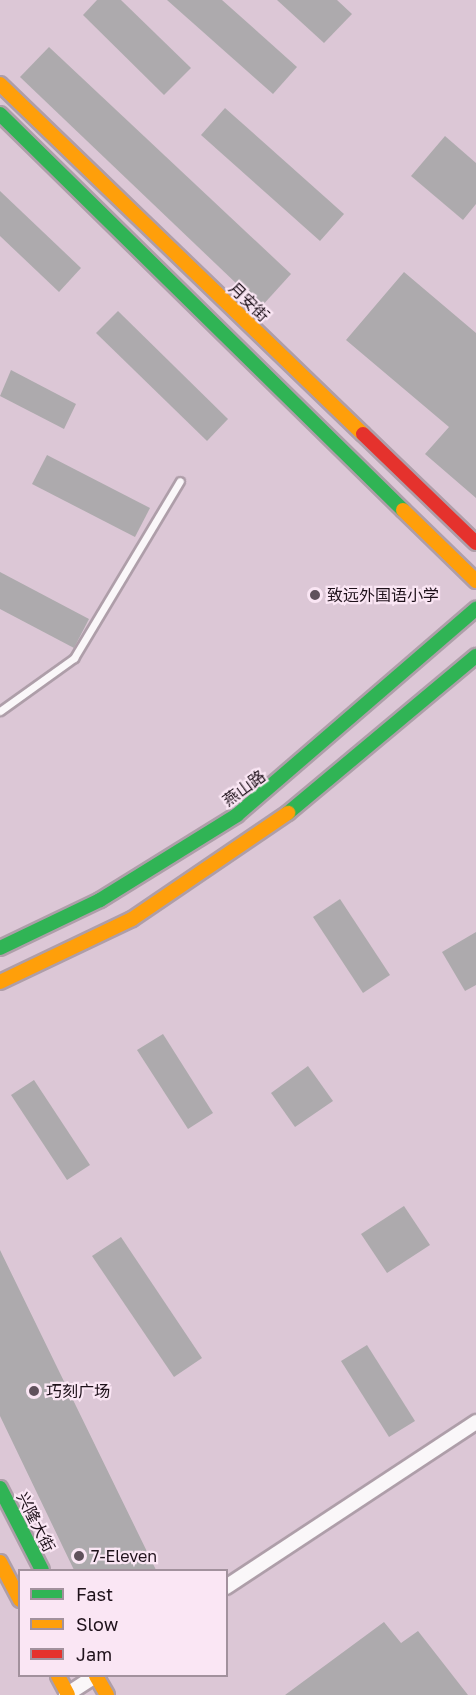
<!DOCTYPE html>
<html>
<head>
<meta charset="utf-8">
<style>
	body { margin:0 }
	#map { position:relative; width:476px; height:1695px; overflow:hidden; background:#dcc7d6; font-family:"Golos Text","Noto Sans SC",sans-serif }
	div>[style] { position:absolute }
	.building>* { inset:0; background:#adaaad }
	.roads { filter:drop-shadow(2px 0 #ae9ea9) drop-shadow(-2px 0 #ae9ea9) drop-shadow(0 2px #ae9ea9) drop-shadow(0 -2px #ae9ea9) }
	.lane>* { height:7px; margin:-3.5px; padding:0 3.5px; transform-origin:3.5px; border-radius:3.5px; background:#faf7f9 }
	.street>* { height:14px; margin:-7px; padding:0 7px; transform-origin:7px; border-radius:7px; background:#faf7f9 }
	.fast>* { height:14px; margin:-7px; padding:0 7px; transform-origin:7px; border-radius:7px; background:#30b455 }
	.slow>* { height:14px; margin:-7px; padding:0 7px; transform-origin:7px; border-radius:7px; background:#ff9f0a }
	.jam>* { height:14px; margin:-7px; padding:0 7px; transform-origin:7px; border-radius:7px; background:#e5322d }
	.dots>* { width:16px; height:16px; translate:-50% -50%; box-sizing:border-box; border:3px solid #fae6f4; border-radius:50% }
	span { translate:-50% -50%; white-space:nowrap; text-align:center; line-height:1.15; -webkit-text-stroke:4.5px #fae6f4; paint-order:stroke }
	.street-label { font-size:16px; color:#1e111a }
	.poi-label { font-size:16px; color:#1e111a }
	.left { translate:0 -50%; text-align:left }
	.legend { position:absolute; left:18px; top:1569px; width:210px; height:108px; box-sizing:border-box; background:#fae6f4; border:2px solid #a2919d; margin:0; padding:8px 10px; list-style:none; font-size:18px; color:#1e111a }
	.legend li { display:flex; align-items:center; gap:12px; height:30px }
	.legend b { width:30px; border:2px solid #a2919d }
</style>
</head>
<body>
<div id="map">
	<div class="building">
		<div style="clip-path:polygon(97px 0,121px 0,191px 68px,164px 95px,83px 15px)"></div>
		<div style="clip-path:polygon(167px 0,222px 0,297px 67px,273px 94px)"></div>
		<div style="clip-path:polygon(277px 0,337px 0,352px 14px,324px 43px)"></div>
		<div style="clip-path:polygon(49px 47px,291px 274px,261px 307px,20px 77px)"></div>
		<div style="clip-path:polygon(225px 108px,344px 214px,320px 241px,201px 135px)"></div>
		<div style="clip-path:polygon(445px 136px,476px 163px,476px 204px,463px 220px,411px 176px)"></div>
		<div style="clip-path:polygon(0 191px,81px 268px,59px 292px,0 236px)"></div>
		<div style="clip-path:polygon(404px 272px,476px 333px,476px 498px,425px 454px,449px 427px,346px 340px)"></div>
		<div style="clip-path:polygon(118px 311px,228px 419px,207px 441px,96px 333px)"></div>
		<div style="clip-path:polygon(11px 370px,76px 404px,64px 429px,0 396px)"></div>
		<div style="clip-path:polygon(47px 455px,150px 508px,135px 537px,32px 484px)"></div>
		<div style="clip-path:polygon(0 572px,89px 619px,74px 648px,0 609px)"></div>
		<div style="clip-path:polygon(340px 899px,390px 975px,363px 993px,313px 917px)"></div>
		<div style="clip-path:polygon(476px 932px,476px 985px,465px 991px,442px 952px)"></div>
		<div style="clip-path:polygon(163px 1034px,213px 1113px,188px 1129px,137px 1050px)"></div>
		<div style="clip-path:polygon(308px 1066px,333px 1101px,295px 1127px,271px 1093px)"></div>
		<div style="clip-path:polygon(34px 1080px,90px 1165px,67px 1180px,11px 1095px)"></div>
		<div style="clip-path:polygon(404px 1206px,430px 1245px,387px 1273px,361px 1234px)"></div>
		<div style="clip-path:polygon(121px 1237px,202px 1358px,174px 1377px,92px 1256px)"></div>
		<div style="clip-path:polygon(0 1250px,56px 1365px,156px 1570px,74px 1570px,0 1416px)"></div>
		<div style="clip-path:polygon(367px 1345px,415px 1421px,389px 1437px,341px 1361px)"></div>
		<div style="clip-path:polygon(384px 1622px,401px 1643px,418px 1631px,468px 1695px,285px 1695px)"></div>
	</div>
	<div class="roads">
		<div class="lane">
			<div style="left:0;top:711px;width:91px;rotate:-35.6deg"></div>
			<div style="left:74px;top:658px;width:206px;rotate:-59.1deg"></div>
		</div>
		<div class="street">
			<div style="left:226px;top:1587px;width:300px;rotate:-33.4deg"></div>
			<div style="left:66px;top:1695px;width:35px;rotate:-33deg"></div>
		</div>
		<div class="fast">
			<div style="left:0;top:114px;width:565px;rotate:44.5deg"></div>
			<div style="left:288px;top:813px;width:245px;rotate:-39.9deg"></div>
			<div style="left:0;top:948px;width:111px;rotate:-25.6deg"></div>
			<div style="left:100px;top:900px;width:161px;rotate:-31.8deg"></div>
			<div style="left:237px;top:815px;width:316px;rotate:-40.8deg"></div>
			<div style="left:0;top:1488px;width:92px;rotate:62.9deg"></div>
		</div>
		<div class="slow">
			<div style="left:0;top:84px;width:504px;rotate:43.96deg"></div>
			<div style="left:403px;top:510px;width:102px;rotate:44.2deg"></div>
			<div style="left:0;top:982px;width:146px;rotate:-25.5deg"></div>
			<div style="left:132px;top:919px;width:189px;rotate:-34.2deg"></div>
			<div style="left:0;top:1562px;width:43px;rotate:62.2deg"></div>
			<div style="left:58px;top:1676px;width:21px;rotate:62deg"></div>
			<div style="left:96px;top:1676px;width:22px;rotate:60deg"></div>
		</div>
		<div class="jam">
			<div style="left:363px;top:434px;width:157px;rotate:44deg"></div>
		</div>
	</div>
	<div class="dots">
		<div style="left:315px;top:595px;background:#60515c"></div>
		<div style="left:34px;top:1391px;background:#60515c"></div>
		<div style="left:79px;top:1556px;background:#60515c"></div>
	</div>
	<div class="street-label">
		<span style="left:249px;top:302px;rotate:44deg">月安街</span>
		<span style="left:244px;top:788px;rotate:-36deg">燕山路</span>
		<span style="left:36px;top:1522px;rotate:63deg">兴隆大街</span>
	</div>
	<div class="poi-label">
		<span class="left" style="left:327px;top:595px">致远外国语小学</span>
		<span class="left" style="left:46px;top:1391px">巧刻广场</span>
		<span class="left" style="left:91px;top:1556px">7-Eleven</span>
	</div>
	<ul class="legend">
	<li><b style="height:8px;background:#30b455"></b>Fast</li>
	<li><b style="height:8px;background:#ff9f0a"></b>Slow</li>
	<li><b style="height:8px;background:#e5322d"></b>Jam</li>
	</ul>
</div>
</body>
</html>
